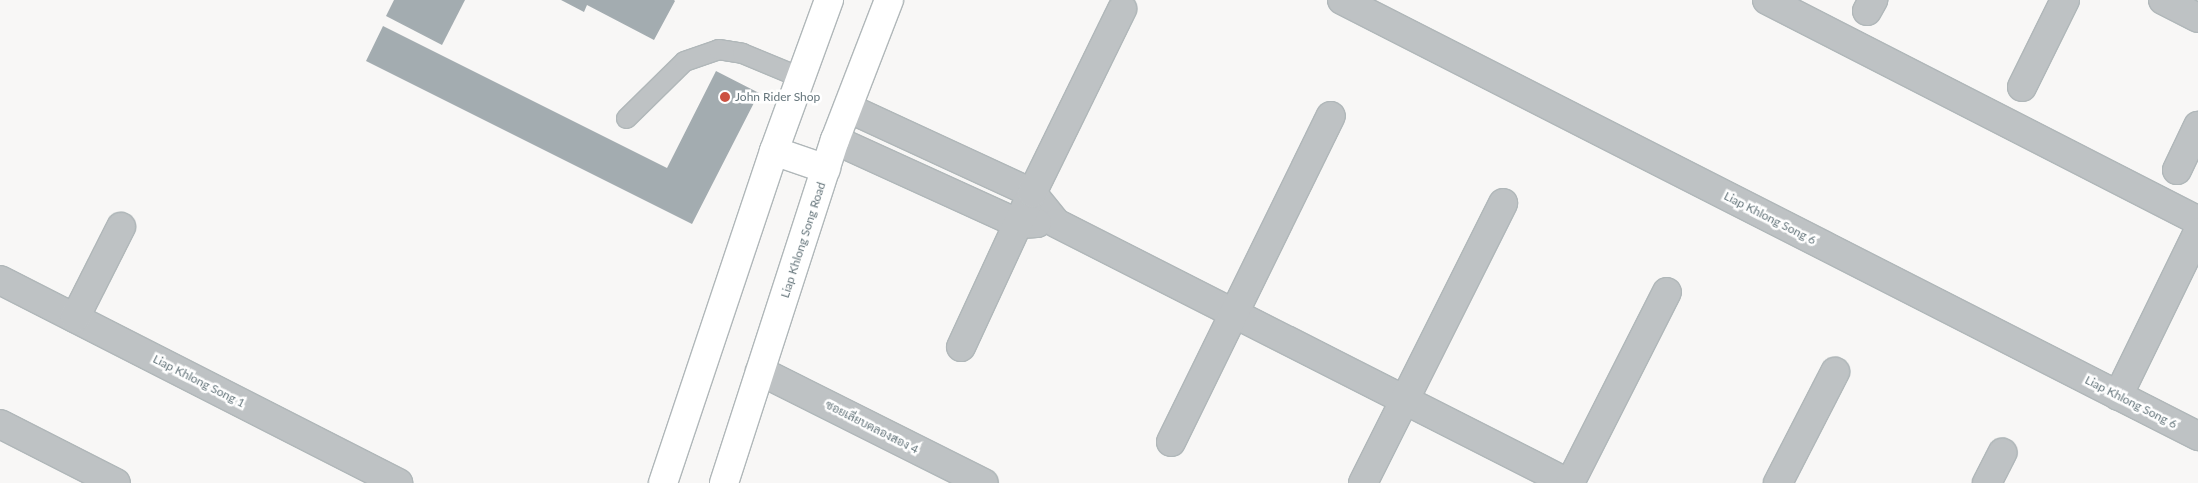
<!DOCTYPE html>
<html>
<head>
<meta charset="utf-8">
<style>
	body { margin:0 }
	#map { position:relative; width:2198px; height:483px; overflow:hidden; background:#f8f7f6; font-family:Lato,Sarabun,sans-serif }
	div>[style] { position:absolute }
	.building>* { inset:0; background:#a3acb0 }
	.roads { filter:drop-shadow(1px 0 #b0b7b9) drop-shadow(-1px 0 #b0b7b9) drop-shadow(0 1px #b0b7b9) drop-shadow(0 -1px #b0b7b9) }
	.service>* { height:19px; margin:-9.5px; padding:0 9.5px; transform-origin:9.5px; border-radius:9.5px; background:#bec2c4 }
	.minor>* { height:28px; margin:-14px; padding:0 14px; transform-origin:14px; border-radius:14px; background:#bec2c4 }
	.secondary>* { height:28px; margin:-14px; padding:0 14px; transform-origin:14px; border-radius:14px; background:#fff }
	.dots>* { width:14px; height:14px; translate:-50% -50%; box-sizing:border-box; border:2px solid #fff; border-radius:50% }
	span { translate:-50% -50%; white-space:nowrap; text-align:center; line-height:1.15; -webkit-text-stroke:5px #fff; paint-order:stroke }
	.poi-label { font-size:12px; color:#66767c }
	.left { translate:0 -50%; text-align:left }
	.street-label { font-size:12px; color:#66767c }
</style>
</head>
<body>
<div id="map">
	<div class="building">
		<div style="clip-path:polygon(394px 0,465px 0,442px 45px,386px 16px)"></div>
		<div style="clip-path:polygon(561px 0,674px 0,675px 1px,654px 40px,587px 5px,584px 12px)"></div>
		<div style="clip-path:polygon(383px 26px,667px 168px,716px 71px,759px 93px,692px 224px,366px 61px)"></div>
	</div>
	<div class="roads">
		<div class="service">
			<div style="left:626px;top:118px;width:81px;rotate:-44.5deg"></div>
			<div style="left:684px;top:61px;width:36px;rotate:-19deg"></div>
			<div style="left:718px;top:49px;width:24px;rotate:9deg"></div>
			<div style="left:742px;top:53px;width:63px;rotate:22.5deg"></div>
		</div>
		<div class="minor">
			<div style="left:1342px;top:0;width:961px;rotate:26.99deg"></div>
			<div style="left:1767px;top:0;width:484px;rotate:27.1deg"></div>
			<div style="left:2163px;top:0;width:39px;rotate:27deg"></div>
			<div style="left:1867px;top:11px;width:13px;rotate:-61deg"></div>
			<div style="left:2022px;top:87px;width:97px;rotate:-63.7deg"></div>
			<div style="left:848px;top:108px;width:203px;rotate:24.8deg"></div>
			<div style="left:1032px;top:193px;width:38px;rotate:51deg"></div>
			<div style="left:1056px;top:223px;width:574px;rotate:26.92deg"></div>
			<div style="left:835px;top:140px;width:202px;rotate:24.5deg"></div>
			<div style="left:1019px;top:224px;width:18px;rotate:-3deg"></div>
			<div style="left:2177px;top:170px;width:49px;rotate:-64.5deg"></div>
			<div style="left:0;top:280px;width:447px;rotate:27deg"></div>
			<div style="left:75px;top:318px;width:102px;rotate:-63.2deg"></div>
			<div style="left:961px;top:347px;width:170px;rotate:-65.2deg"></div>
			<div style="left:1032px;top:193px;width:205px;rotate:-63.9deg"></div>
			<div style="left:760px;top:371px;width:250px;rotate:26.6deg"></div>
			<div style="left:2118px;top:396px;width:182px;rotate:-64deg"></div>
			<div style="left:0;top:424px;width:130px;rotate:27deg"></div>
			<div style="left:1171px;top:442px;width:363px;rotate:-63.9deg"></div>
			<div style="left:1363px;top:483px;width:313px;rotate:-63.4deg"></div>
			<div style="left:1570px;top:483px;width:214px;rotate:-63.1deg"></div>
			<div style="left:1778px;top:483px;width:125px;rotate:-62.8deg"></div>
			<div style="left:1987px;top:483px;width:34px;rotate:-63deg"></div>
		</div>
		<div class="secondary">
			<div style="left:774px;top:151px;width:55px;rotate:19.1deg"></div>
			<div style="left:663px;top:483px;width:350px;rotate:-71.5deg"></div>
			<div style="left:774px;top:151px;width:161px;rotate:-70deg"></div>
			<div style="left:724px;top:483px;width:361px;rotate:-72.1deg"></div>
			<div style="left:835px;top:140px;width:150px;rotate:-68.9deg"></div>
		</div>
	</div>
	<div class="dots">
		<div style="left:725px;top:97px;background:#cc5141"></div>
	</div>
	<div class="poi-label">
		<span class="left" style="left:735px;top:97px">John Rider Shop</span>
	</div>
	<div class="street-label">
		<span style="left:1770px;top:218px;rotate:27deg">Liap Khlong Song 6</span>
		<span style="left:803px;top:240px;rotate:-72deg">Liap Khlong Song Road</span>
		<span style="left:199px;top:381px;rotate:27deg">Liap Khlong Song 1</span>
		<span style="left:2131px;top:402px;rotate:27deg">Liap Khlong Song 6</span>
		<span style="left:872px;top:427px;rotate:27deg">ซอยเลียบคลองสอง 4</span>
	</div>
</div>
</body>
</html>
